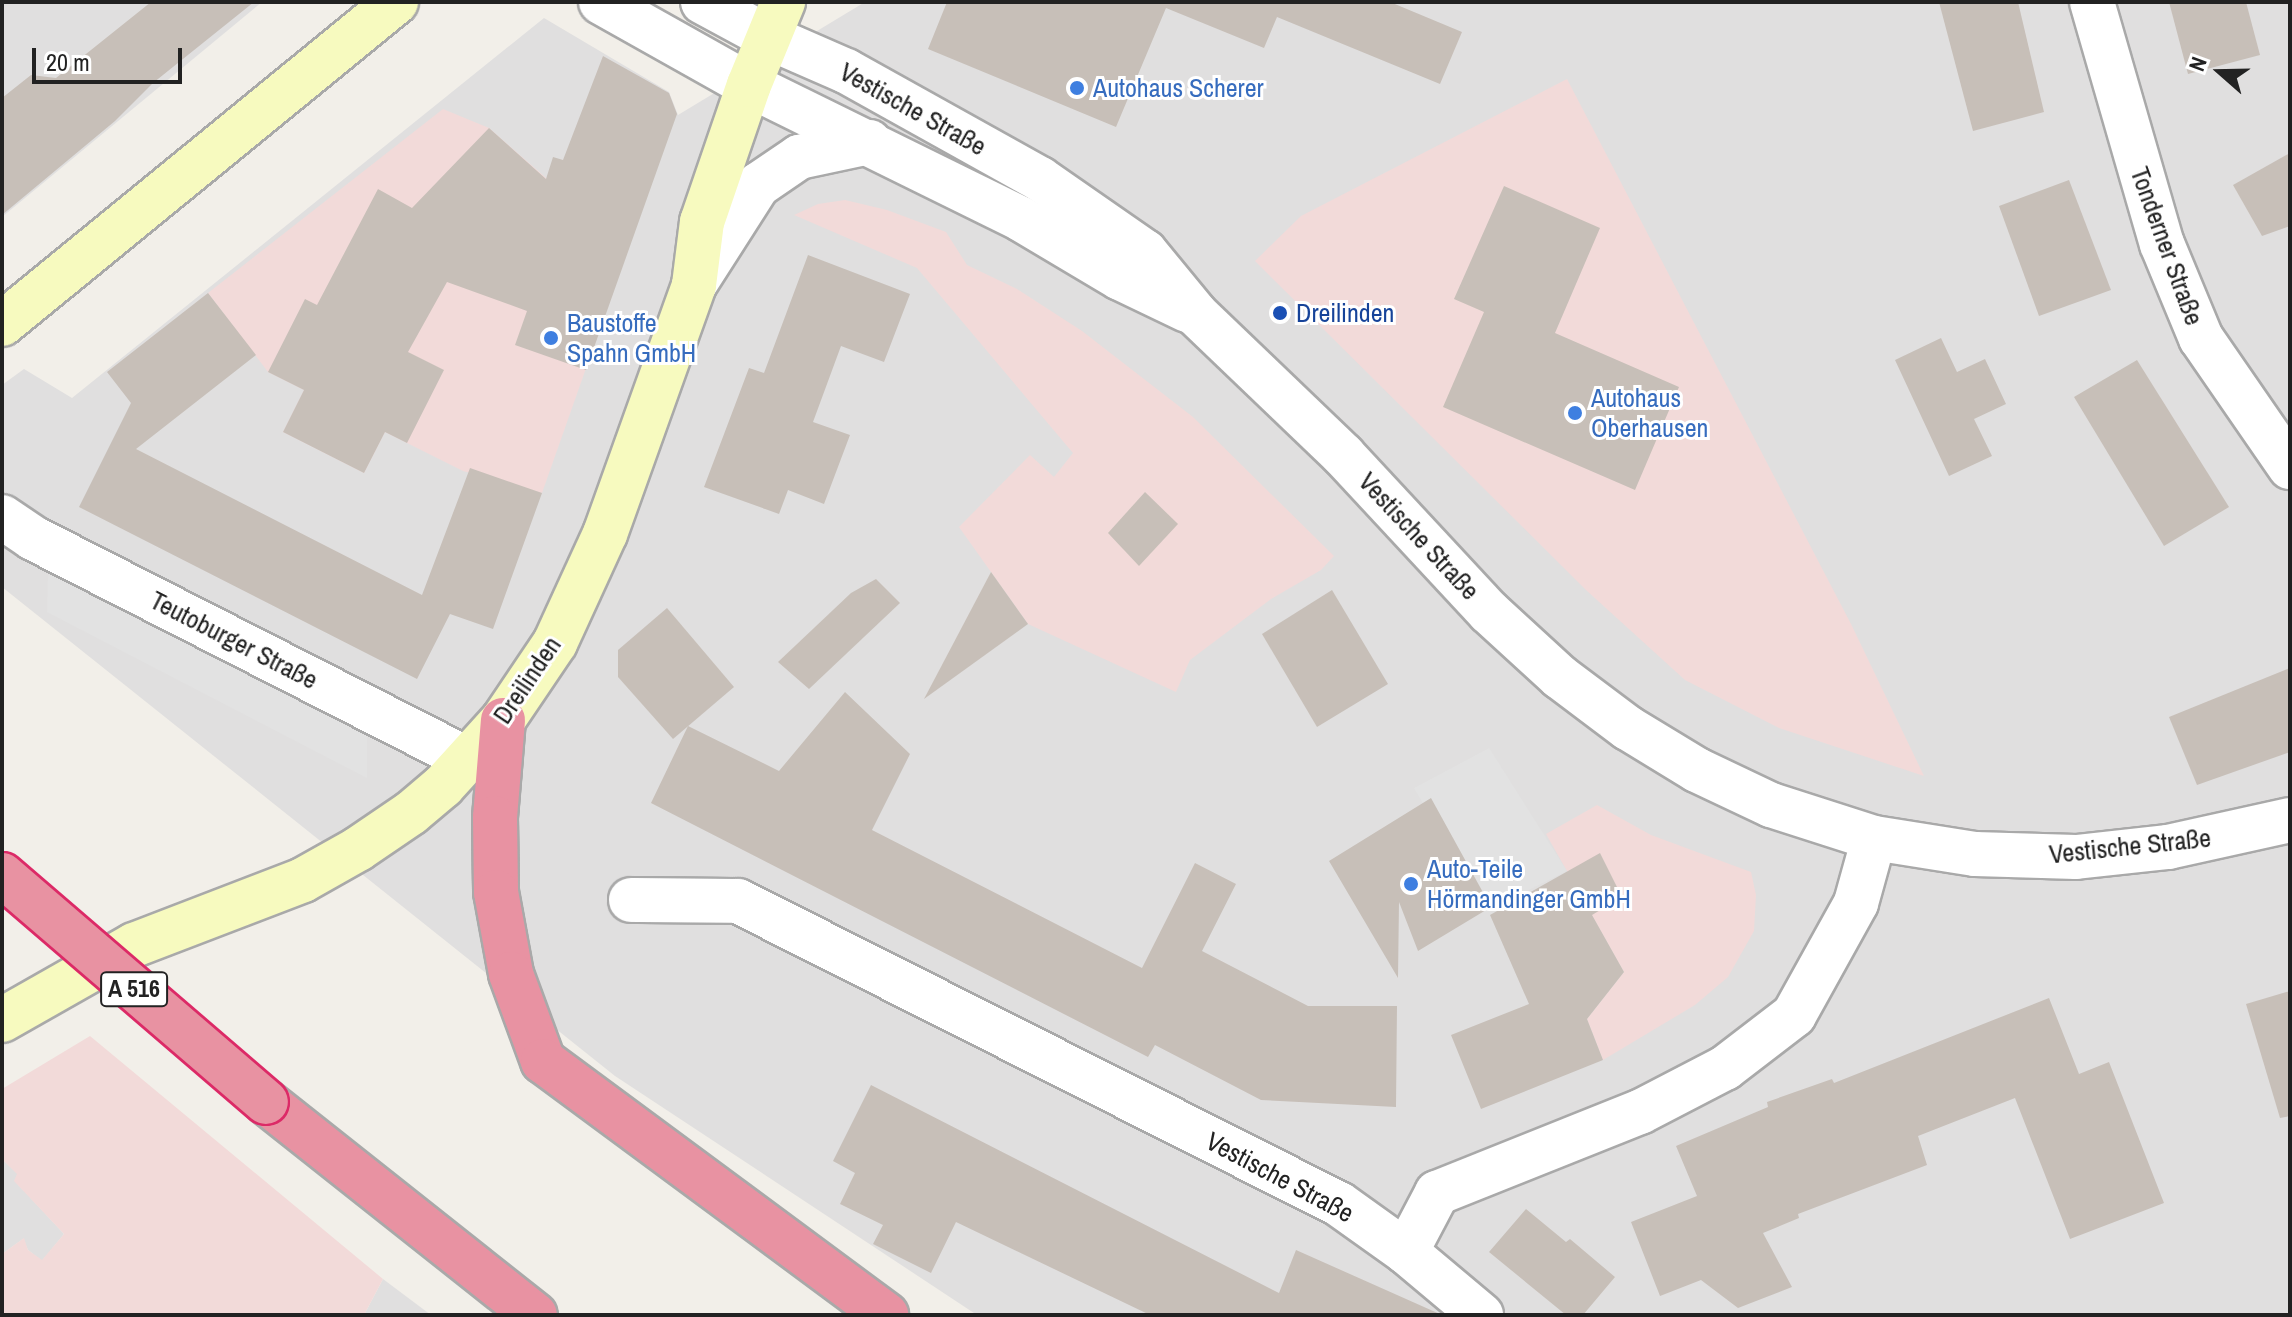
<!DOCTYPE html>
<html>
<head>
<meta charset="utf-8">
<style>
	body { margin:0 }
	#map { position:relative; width:2292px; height:1317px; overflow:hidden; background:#f2efe9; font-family:"Archivo Narrow",sans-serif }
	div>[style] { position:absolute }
	.residential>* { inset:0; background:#e0dfdf }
	.commercial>* { inset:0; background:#f2dad9 }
	.parking>* { inset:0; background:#e2e2e2 }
	.building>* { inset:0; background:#c7bfb8 }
	.roads { filter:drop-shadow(2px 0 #a9a9a9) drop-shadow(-2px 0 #a9a9a9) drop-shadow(0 2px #a9a9a9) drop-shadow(0 -2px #a9a9a9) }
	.minor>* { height:44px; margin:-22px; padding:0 22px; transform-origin:22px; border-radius:22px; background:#fff }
	.tertiary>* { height:44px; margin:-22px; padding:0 22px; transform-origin:22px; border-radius:22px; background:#fff }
	.secondary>* { height:44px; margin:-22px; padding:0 22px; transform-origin:22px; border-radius:22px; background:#f7fabf }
	.motorway>* { height:44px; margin:-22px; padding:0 22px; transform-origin:22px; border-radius:22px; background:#e892a2 }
	.bridges { filter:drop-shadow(2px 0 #dc2a67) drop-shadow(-2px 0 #dc2a67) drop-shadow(0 2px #dc2a67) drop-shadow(0 -2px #dc2a67) }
	.motorway-bridge>* { height:44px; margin:-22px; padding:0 22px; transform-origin:22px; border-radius:22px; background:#e892a2 }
	.dots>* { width:22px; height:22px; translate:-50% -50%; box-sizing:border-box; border:4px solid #fff; border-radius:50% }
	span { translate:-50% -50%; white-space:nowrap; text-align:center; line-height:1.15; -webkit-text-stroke:6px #fff; paint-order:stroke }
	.shield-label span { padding:2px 6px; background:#fff; border:2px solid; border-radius:6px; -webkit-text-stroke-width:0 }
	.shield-label { font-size:24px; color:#222; font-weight:700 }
	.shop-label { font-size:26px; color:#366cbe }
	.left { translate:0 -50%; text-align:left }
	.street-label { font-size:26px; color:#222 }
	.transit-label { font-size:26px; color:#164399 }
	.frame { position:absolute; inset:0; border:4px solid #222; pointer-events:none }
	.north { position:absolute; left:2180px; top:32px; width:80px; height:80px; -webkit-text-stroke:6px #fff; paint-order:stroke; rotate:290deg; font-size:22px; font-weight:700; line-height:32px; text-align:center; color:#222 }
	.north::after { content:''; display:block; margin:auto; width:28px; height:36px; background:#222; clip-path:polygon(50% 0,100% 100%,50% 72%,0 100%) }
	.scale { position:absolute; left:32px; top:48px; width:150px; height:36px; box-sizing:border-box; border:4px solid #222; border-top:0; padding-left:10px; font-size:24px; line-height:28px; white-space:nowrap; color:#222; -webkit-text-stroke:6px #fff; paint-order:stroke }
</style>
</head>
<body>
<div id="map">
	<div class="residential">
		<div style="clip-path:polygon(2px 2px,262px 2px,2px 217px)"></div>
		<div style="clip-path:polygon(865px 2px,2290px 2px,2290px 1315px,977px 1315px,615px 1076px,2px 587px,2px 385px,24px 369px,72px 398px,544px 18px,669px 92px,678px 115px)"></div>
		<div style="clip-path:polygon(2px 1159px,18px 1174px,15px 1181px,64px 1234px,42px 1261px,28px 1250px,23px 1239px,2px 1254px)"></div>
		<div style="clip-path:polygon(383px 1279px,431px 1315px,364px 1315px)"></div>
	</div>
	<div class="commercial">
		<div style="clip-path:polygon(1567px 79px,1851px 624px,1924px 776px,1779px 728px,1685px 680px,1586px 590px,1255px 261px,1301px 216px)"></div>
		<div style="clip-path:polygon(443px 109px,489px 128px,546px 178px,608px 306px,542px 493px,463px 471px,385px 432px,364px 473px,283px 432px,304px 390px,268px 372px,208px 293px)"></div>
		<div style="clip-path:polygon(845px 200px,887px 210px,946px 232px,967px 265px,1017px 289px,1082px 331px,1193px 417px,1334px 556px,1321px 570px,1271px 599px,1190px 660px,1176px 692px,1028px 624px,959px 527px,1030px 455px,1054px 477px,1073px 453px,917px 268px,794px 215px,818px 204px)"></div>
		<div style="clip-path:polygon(1597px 805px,1651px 835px,1751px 872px,1756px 895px,1754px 931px,1728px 977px,1695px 1005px,1603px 1060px,1587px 1019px,1624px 972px,1546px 834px)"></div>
		<div style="clip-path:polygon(90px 1036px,383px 1279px,364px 1315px,2px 1315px,2px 1254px,24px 1238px,28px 1250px,42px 1260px,64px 1234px,14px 1181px,17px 1174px,2px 1159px,2px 1089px)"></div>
	</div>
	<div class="parking">
		<div style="clip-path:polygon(49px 546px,367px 708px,367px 778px,47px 612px)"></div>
		<div style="clip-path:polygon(1489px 748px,1567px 871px,1492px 908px,1431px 799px,1423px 803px,1414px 788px)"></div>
	</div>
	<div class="building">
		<div style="clip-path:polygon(151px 2px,254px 2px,153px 83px,115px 121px,2px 215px,2px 98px,31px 75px,56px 78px)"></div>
		<div style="clip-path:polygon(947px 2px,1390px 2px,1462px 32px,1440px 84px,1277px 17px,1264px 48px,1166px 8px,1116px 127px,928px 49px)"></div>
		<div style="clip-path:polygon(1939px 2px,2018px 2px,2044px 112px,1973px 131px)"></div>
		<div style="clip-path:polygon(2169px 2px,2246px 2px,2260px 55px,2188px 74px)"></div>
		<div style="clip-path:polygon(603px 56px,669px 93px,677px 114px,586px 370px,515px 345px,527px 311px,447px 282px,408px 352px,444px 370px,407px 443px,385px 432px,364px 473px,283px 432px,304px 390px,268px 372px,305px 299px,317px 305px,378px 189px,412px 208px,489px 128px,546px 179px,553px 157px,563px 160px)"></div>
		<div style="clip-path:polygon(2290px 153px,2290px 226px,2262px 236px,2233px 185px)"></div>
		<div style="clip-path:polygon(2069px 180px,2111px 290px,2039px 316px,1999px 206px)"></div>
		<div style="clip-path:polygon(1504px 186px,1600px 228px,1555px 333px,1679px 387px,1635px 490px,1443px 407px,1484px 312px,1454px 299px)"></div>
		<div style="clip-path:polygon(808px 255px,910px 294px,884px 362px,841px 346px,813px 422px,850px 435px,824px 504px,788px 490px,779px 514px,704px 487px,749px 368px,764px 373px)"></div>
		<div style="clip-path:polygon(208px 293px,256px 355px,136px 449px,422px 595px,470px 468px,542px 493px,493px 629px,450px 614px,417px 679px,79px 507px,131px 403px,107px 372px)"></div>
		<div style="clip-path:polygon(1941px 338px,1957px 372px,1985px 359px,2006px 404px,1974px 419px,1992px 456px,1949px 476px,1895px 360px)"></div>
		<div style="clip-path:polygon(2137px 360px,2229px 507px,2164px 546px,2074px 397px)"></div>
		<div style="clip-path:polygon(1145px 492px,1178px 524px,1139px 566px,1108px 533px)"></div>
		<div style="clip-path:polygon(991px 572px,1028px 624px,924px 699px)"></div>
		<div style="clip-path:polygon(876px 579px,900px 603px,809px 689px,778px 662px,851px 593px)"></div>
		<div style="clip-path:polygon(1332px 590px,1388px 684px,1317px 727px,1262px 634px)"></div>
		<div style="clip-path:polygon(667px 608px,734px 687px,673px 739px,618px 677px,618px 650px)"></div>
		<div style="clip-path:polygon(2290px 668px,2290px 752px,2197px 785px,2169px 717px)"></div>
		<div style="clip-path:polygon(845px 692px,910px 754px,872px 830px,1142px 968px,1195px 863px,1236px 884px,1202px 951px,1308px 1006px,1397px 1006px,1396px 1107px,1261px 1100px,1155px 1045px,1148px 1057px,651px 803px,688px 726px,779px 771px)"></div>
		<div style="clip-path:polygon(1431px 798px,1491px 907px,1418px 951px,1399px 902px,1398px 978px,1329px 861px)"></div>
		<div style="clip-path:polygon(1600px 853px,1622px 897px,1592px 915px,1624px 972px,1587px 1019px,1603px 1060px,1481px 1109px,1451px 1035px,1529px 1004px,1490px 915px)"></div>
		<div style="clip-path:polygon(2290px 991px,2290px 1116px,2280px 1118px,2246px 1004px)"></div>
		<div style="clip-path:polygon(2049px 998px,2079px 1074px,2109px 1062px,2164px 1203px,2070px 1239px,2015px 1098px,1918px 1136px,1927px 1165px,1798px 1214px,1799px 1218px,1763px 1233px,1792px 1287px,1738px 1308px,1701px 1280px,1660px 1296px,1631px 1222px,1697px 1196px,1676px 1146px,1768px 1107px,1767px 1102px,1832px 1079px,1834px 1083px)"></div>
		<div style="clip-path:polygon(871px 1085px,1279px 1293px,1296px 1250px,1442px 1315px,1150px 1315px,956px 1222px,931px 1273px,873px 1244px,883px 1225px,840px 1204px,855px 1173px,833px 1161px)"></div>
		<div style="clip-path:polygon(1526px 1209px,1566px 1242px,1570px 1239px,1615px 1277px,1583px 1315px,1566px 1315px,1489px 1252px)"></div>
	</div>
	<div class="roads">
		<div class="minor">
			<div style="left:2092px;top:2px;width:252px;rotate:73.9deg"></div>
			<div style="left:2162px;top:244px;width:102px;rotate:67.5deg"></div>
			<div style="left:2201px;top:338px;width:157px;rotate:55.4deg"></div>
			<div style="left:2px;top:517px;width:37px;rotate:34deg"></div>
			<div style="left:33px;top:538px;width:488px;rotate:27deg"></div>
			<div style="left:631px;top:900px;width:107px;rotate:0.5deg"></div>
			<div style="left:738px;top:901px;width:673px;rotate:26.76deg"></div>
			<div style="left:1339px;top:1204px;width:82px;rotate:35.6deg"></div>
			<div style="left:1406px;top:1252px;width:98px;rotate:40deg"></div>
			<div style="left:1406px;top:1252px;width:67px;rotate:-62.3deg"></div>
			<div style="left:1437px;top:1193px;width:219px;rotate:-21.8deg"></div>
			<div style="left:1640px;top:1112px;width:96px;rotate:-27.4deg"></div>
			<div style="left:1725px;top:1068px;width:87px;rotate:-37.5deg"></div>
			<div style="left:1794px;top:1015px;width:128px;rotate:-61deg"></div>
			<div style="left:1856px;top:903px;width:67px;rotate:-74.5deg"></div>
		</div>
		<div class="tertiary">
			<div style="left:601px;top:2px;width:170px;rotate:29.3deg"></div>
			<div style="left:749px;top:85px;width:303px;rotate:26.2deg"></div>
			<div style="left:1021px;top:219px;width:115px;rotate:30.8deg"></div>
			<div style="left:1120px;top:278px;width:74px;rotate:25.5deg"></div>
			<div style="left:703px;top:2px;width:74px;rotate:28.3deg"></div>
			<div style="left:768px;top:37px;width:85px;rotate:23.6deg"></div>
			<div style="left:846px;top:71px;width:222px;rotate:29.1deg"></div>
			<div style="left:1040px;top:179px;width:128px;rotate:34.8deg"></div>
			<div style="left:1145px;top:252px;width:80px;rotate:50.6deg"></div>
			<div style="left:1196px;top:314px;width:204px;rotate:43.8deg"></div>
			<div style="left:1343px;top:455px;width:214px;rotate:47.1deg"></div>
			<div style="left:1489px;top:612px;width:96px;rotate:42.5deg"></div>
			<div style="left:1560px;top:677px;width:85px;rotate:36.9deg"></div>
			<div style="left:1628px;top:728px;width:81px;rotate:31.3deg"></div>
			<div style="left:1697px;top:770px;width:82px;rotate:25.3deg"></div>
			<div style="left:1771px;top:805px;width:108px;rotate:17.8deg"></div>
			<div style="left:1874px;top:838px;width:102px;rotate:9deg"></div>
			<div style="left:1975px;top:854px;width:101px;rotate:1.7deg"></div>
			<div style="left:2076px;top:857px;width:93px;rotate:-6.2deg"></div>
			<div style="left:2168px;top:847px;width:125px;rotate:-12.5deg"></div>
			<div style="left:694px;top:285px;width:119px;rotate:-57.4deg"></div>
			<div style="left:758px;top:185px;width:50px;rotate:-34.3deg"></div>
			<div style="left:799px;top:157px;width:72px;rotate:-12.1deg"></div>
		</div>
		<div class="secondary">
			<div style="left:2px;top:324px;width:509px;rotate:-39.26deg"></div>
			<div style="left:2px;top:1020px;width:152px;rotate:-29.6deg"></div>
			<div style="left:134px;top:945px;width:181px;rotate:-21deg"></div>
			<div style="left:303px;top:880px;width:63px;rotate:-29.4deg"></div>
			<div style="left:358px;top:849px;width:64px;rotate:-34.2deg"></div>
			<div style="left:411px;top:813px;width:42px;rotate:-40.2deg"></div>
			<div style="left:443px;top:786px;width:89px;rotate:-47.7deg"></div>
			<div style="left:503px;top:720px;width:93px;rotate:-56deg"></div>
			<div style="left:555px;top:643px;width:120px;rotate:-65.4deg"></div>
			<div style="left:605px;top:534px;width:264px;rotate:-70.3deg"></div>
			<div style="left:694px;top:285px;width:64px;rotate:-82.8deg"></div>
			<div style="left:702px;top:222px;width:145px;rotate:-71.1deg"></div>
			<div style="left:749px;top:85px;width:90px;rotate:-67.7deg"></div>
		</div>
		<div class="motorway">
			<div style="left:503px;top:720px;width:98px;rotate:94.7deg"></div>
			<div style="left:495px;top:818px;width:74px;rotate:89.2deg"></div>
			<div style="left:496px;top:892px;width:83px;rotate:79.6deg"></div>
			<div style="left:511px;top:974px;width:93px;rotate:69.8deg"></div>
			<div style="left:543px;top:1061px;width:427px;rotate:36.5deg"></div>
			<div style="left:266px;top:1102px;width:343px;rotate:38.4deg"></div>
		</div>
	</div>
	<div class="bridges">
		<div class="motorway-bridge">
			<div style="left:2px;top:875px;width:348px;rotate:40.7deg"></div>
		</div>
	</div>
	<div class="dots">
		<div style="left:1077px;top:88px;background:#3f7fe0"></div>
		<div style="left:1280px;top:313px;background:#1a4fb4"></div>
		<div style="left:551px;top:338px;background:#3f7fe0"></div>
		<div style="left:1575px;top:413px;background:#3f7fe0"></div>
		<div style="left:1411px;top:884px;background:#3f7fe0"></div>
	</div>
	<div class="shield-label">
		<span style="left:134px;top:989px">A 516</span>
	</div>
	<div class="shop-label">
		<span class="left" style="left:1093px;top:88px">Autohaus Scherer</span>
		<span class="left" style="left:567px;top:338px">Baustoffe<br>Spahn GmbH</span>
		<span class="left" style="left:1591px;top:413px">Autohaus<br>Oberhausen</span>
		<span class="left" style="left:1427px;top:884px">Auto-Teile<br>Hörmandinger GmbH</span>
	</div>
	<div class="street-label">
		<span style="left:913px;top:109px;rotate:29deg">Vestische Straße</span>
		<span style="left:2167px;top:246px;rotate:70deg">Tonderner Straße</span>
		<span style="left:1419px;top:536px;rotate:47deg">Vestische Straße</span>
		<span style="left:234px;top:640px;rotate:27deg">Teutoburger Straße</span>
		<span style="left:527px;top:680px;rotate:-56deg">Dreilinden</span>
		<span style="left:2130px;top:846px;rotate:-6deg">Vestische Straße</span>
		<span style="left:1280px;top:1177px;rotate:28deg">Vestische Straße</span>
	</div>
	<div class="transit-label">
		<span class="left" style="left:1296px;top:313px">Dreilinden</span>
	</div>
	<div class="frame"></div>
	<div class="north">N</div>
	<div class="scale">20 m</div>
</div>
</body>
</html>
